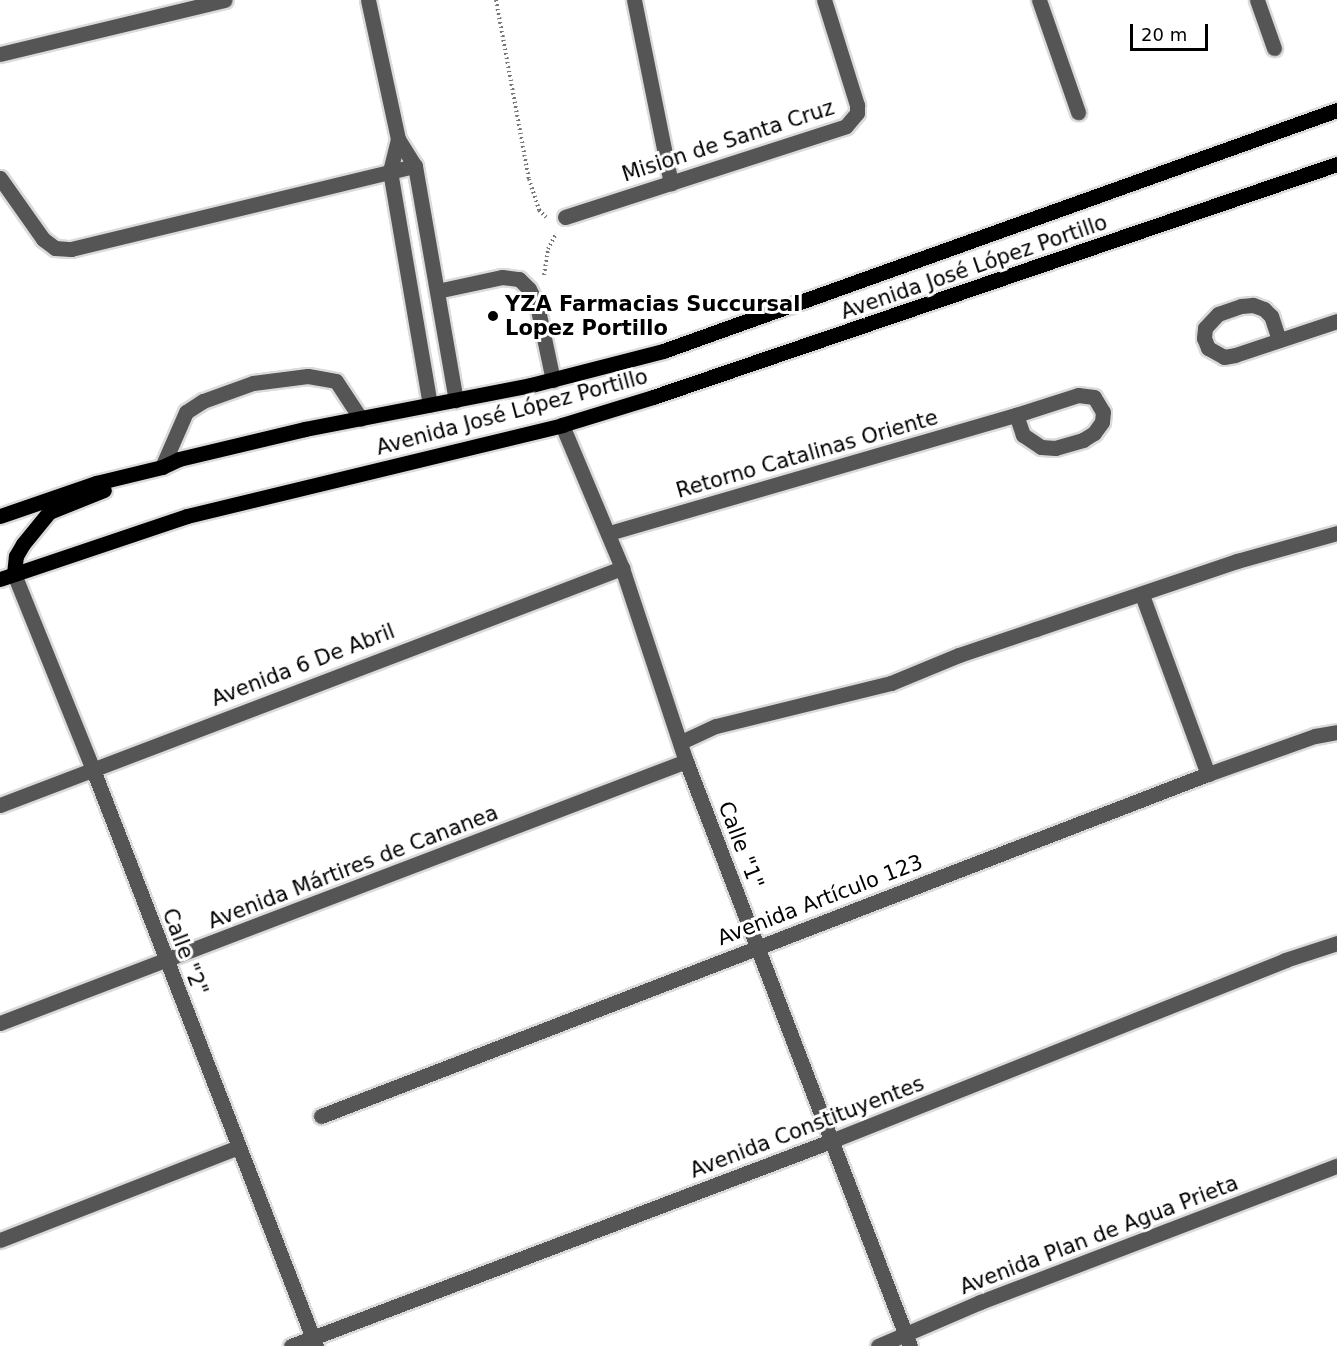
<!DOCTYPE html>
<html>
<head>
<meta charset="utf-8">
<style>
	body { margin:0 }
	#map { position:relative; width:1337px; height:1346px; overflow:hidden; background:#fff; font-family:"DejaVu Sans",sans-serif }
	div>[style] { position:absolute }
	.path>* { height:4px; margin-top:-2px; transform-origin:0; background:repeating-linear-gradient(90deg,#777 0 1.5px,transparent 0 4.5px) }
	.roads { filter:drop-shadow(2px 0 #dbdbdb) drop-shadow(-2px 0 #dbdbdb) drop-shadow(0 2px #dbdbdb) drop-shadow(0 -2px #dbdbdb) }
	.minor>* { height:15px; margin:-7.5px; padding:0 7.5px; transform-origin:7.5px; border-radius:7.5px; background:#555 }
	.major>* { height:15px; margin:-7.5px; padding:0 7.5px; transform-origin:7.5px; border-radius:7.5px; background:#000 }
	.dots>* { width:16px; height:16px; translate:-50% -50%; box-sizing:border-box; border:3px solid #fff; border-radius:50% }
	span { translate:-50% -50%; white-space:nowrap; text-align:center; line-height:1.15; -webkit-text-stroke:6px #fff; paint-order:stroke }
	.street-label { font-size:21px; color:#000 }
	.poi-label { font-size:21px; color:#000; font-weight:700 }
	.left { translate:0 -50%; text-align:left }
	.scale { position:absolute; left:1130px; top:24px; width:78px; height:27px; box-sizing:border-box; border:3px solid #000; border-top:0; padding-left:8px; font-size:18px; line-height:21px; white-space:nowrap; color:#000; -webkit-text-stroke:4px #fff; paint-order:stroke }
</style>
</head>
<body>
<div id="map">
	<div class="path">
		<div style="left:496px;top:0;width:182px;rotate:79.6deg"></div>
		<div style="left:529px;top:179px;width:33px;rotate:72deg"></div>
		<div style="left:539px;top:210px;width:10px;rotate:45deg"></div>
		<div style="left:544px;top:275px;width:26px;rotate:-81deg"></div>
		<div style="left:548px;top:249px;width:17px;rotate:-62deg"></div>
	</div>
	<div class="roads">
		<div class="minor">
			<div style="left:368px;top:0;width:142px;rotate:77.8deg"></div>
			<div style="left:398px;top:139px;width:32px;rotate:58deg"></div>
			<div style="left:415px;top:166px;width:238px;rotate:80.1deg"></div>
			<div style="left:634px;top:0;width:187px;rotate:78.6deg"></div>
			<div style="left:1039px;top:0;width:119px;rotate:70.8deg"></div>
			<div style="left:1257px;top:0;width:51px;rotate:70.5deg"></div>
			<div style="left:0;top:54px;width:231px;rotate:-13.5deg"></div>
			<div style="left:398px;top:139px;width:33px;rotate:104deg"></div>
			<div style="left:390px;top:171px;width:237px;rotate:80.3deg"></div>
			<div style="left:0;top:178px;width:75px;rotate:54.8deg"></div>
			<div style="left:43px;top:239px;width:15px;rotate:37deg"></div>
			<div style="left:55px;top:248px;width:16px;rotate:4deg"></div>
			<div style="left:71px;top:249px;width:354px;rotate:-13.6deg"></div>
			<div style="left:565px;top:217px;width:295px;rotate:-17.9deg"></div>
			<div style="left:846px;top:126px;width:17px;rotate:-50deg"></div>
			<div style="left:857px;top:113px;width:8px;rotate:-90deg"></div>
			<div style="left:857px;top:105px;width:110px;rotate:-107.4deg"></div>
			<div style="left:437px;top:291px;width:66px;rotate:-12.2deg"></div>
			<div style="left:502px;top:277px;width:17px;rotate:7deg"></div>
			<div style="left:519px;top:279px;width:14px;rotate:45deg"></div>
			<div style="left:529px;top:289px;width:18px;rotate:63deg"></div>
			<div style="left:537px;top:305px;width:77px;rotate:78deg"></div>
			<div style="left:1279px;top:340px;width:25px;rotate:-108deg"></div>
			<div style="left:1271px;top:316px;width:10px;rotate:-135deg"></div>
			<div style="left:1264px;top:309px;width:12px;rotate:-160deg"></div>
			<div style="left:1253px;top:305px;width:12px;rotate:175deg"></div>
			<div style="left:1241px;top:306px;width:24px;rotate:161deg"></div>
			<div style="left:1218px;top:314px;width:19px;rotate:133deg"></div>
			<div style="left:1205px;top:328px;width:10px;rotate:96deg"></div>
			<div style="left:1204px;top:338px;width:11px;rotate:68deg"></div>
			<div style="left:1208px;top:348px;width:18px;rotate:29deg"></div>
			<div style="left:1224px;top:357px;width:11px;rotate:-10deg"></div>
			<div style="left:1235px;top:355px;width:108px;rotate:-18.4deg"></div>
			<div style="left:562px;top:425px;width:155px;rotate:67.2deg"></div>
			<div style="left:622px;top:568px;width:203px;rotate:71.7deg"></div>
			<div style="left:686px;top:761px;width:626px;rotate:69.05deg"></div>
			<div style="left:162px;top:467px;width:60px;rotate:-66.4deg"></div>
			<div style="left:186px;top:412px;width:20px;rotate:-33deg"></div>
			<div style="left:203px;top:401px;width:53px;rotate:-19.8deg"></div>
			<div style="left:253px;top:383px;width:55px;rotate:-7.3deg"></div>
			<div style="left:308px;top:376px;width:28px;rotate:10deg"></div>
			<div style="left:336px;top:381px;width:45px;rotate:56.7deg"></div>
			<div style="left:609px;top:533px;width:424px;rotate:-16.2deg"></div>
			<div style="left:1016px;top:415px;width:65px;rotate:-17.9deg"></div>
			<div style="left:1078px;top:395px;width:16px;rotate:7deg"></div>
			<div style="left:1094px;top:397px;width:17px;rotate:59deg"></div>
			<div style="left:1103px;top:412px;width:10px;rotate:96deg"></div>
			<div style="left:1102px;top:422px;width:14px;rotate:126deg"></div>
			<div style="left:1094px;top:433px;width:13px;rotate:148deg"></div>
			<div style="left:1083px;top:440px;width:29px;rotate:164deg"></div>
			<div style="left:1055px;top:448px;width:14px;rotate:-176deg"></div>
			<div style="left:1041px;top:447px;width:22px;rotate:-146deg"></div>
			<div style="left:1023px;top:435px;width:21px;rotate:-109deg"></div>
			<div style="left:14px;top:574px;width:208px;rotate:68deg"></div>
			<div style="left:92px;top:767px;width:621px;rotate:68.85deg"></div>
			<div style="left:1142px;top:595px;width:191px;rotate:69.8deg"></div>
			<div style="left:681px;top:742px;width:38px;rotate:-25deg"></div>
			<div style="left:716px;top:726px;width:180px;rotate:-13.8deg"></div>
			<div style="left:891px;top:683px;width:74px;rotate:-22.4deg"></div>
			<div style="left:959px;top:655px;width:81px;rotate:-18.7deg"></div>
			<div style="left:1036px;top:629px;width:212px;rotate:-18.7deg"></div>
			<div style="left:1237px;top:561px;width:104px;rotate:-15.6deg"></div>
			<div style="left:0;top:805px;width:666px;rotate:-20.86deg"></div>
			<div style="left:0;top:1023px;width:734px;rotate:-20.9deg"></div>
			<div style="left:321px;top:1116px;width:951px;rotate:-21.09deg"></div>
			<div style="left:1208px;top:774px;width:114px;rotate:-19.6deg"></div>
			<div style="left:1315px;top:736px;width:22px;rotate:-10deg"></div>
			<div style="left:0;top:1240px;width:256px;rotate:-21.3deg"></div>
			<div style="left:291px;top:1346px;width:578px;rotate:-20.79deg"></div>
			<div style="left:831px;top:1141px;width:489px;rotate:-21.7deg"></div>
			<div style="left:1285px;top:960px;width:55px;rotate:-18.1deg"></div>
			<div style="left:878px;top:1346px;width:111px;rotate:-23.3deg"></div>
			<div style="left:980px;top:1302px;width:382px;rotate:-20.9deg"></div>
		</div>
		<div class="major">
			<div style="left:0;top:516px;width:102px;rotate:-19deg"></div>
			<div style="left:96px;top:483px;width:68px;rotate:-13.6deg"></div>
			<div style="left:162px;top:467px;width:19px;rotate:-25deg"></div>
			<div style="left:179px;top:459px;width:130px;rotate:-13.4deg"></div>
			<div style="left:305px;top:429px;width:230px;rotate:-11deg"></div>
			<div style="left:531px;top:385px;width:136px;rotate:-14.4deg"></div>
			<div style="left:663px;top:351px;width:716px;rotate:-19.68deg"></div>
			<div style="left:14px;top:574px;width:18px;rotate:-84deg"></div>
			<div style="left:16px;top:556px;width:14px;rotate:-60deg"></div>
			<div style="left:23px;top:544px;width:41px;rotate:-50.9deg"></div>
			<div style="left:49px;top:512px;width:59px;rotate:-21.8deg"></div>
			<div style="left:0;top:579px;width:197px;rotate:-18.6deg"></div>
			<div style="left:187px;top:516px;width:386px;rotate:-13.6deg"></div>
			<div style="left:562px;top:425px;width:95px;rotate:-17.1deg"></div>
			<div style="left:653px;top:397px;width:723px;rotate:-18.81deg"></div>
		</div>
	</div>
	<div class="dots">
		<div style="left:493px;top:316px;background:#000"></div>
	</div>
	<div class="street-label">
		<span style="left:728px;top:141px;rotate:-18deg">Mision de Santa Cruz</span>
		<span style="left:974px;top:267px;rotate:-19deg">Avenida José López Portillo</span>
		<span style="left:512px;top:412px;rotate:-15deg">Avenida José López Portillo</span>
		<span style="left:807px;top:454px;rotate:-16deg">Retorno Catalinas Oriente</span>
		<span style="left:303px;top:665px;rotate:-21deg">Avenida 6 De Abril</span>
		<span style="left:741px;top:845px;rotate:69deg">Calle "1"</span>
		<span style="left:353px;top:867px;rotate:-21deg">Avenida Mártires de Cananea</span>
		<span style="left:820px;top:900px;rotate:-21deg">Avenida Artículo 123</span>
		<span style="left:185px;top:952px;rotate:69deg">Calle "2"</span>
		<span style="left:807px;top:1127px;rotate:-21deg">Avenida Constituyentes</span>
		<span style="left:1099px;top:1235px;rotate:-21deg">Avenida Plan de Agua Prieta</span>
	</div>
	<div class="poi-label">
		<span class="left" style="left:505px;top:316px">YZA Farmacias Succursal<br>Lopez Portillo</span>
	</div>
	<div class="scale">20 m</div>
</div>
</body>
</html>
